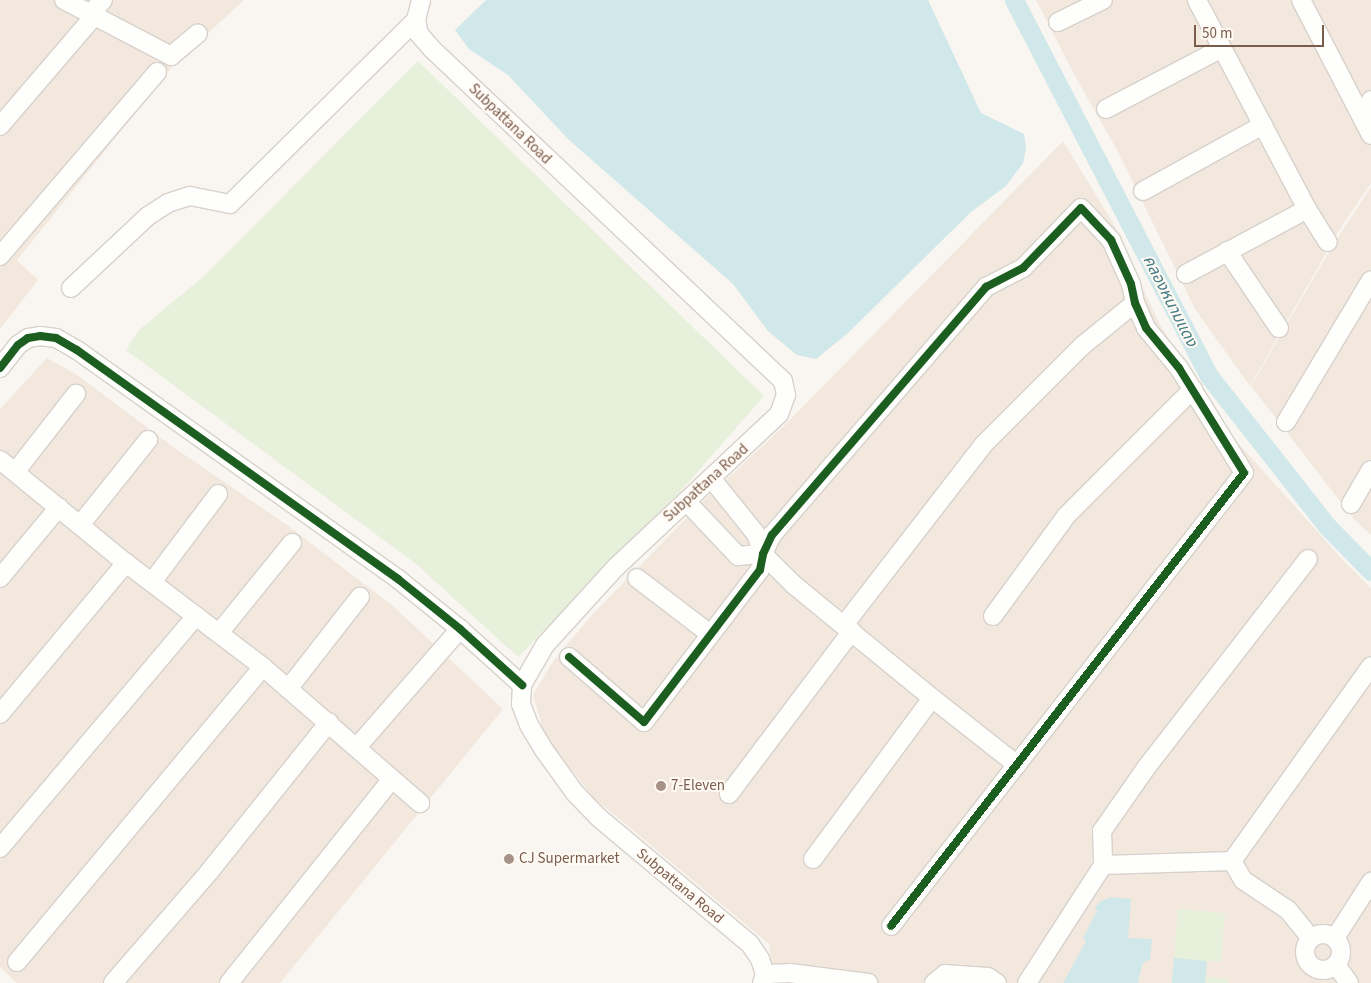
<!DOCTYPE html>
<html>
<head>
<meta charset="utf-8">
<style>
	body { margin:0 }
	#map { position:relative; width:1371px; height:983px; overflow:hidden; background:#f9f5f0; font-family:"Source Sans 3","Noto Sans Thai",sans-serif }
	div>[style] { position:absolute }
	.residential>* { inset:0; background:#f2e8de }
	.green>* { inset:0; background:#e7f0db }
	.water>* { inset:0; background:#d0e8ea }
	.canal>* { height:19px; margin:-9.5px; padding:0 9.5px; transform-origin:9.5px; border-radius:9.5px; background:#d0e8ea }
	.roads { filter:drop-shadow(1px 0 #d7d1cb) drop-shadow(-1px 0 #d7d1cb) drop-shadow(0 1px #d7d1cb) drop-shadow(0 -1px #d7d1cb) }
	.minor>* { height:18px; margin:-9px; padding:0 9px; transform-origin:9px; border-radius:9px; background:#fefefd }
	.minor>.ring { margin:-9px; padding:0; box-sizing:content-box; background:none; border:18px solid #fefefd; border-radius:50% }
	.cycleway>* { height:8px; margin:-4px; padding:0 4px; transform-origin:4px; border-radius:4px; background:#1b5e20 }
	.dots>* { width:14px; height:14px; translate:-50% -50%; box-sizing:border-box; border:2px solid #fffaf3; border-radius:50% }
	span { translate:-50% -50%; white-space:nowrap; text-align:center; line-height:1.15; -webkit-text-stroke:4px #fffaf3; paint-order:stroke }
	.street-label { font-size:15px; color:#7a5c4d }
	.poi-label { font-size:15px; color:#7a5c4d }
	.left { translate:0 -50%; text-align:left }
	.water-label { font-size:16px; color:#437c86; font-style:italic }
	.scale { position:absolute; left:1194px; top:25px; width:130px; height:22px; box-sizing:border-box; border:2px solid #7a5c4d; border-top:0; padding-left:6px; font-size:15px; line-height:18px; white-space:nowrap; color:#7a5c4d; -webkit-text-stroke:4px #fffaf3; paint-order:stroke }
</style>
</head>
<body>
<div id="map">
	<div class="residential">
		<div style="clip-path:polygon(0 0,54px 0,174px 65px,17px 260px,38px 280px,0 329px)"></div>
		<div style="clip-path:polygon(62px 0,244px 0,176px 63px)"></div>
		<div style="clip-path:polygon(1036px 0,1371px 0,1371px 183px,1338px 232px,1250px 386px,1195px 309px,1117px 150px,1075px 76px)"></div>
		<div style="clip-path:polygon(1063px 141px,1113px 223px,1160px 325px,1230px 434px,1340px 557px,1371px 588px,1371px 983px,774px 983px,769px 944px,594px 798px,545px 736px,533px 695px,554px 660px,593px 614px,702px 502px,784px 426px)"></div>
		<div style="clip-path:polygon(1371px 187px,1371px 535px,1353px 518px,1251px 386px,1331px 248px)"></div>
		<div style="clip-path:polygon(47px 358px,77px 375px,176px 449px,287px 525px,393px 606px,503px 709px,280px 983px,17px 983px,0 967px,0 409px)"></div>
	</div>
	<div class="green">
		<div style="clip-path:polygon(418px 61px,764px 396px,678px 494px,518px 657px,415px 563px,126px 350px,139px 330px,204px 276px)"></div>
		<div style="clip-path:polygon(1178px 909px,1225px 913px,1221px 962px,1174px 958px)"></div>
		<div style="clip-path:polygon(1206px 977px,1227px 979px,1227px 983px,1205px 983px)"></div>
	</div>
	<div class="water">
		<div style="clip-path:polygon(486px 0,928px 0,981px 113px,1024px 134px,1026px 148px,1023px 163px,1006px 186px,971px 212px,848px 333px,816px 359px,797px 355px,768px 331px,733px 284px,568px 139px,508px 75px,469px 49px,455px 30px)"></div>
		<div style="clip-path:polygon(1112px 897px,1131px 899px,1128px 938px,1152px 939px,1150px 960px,1145px 961px,1142px 965px,1138px 983px,1063px 983px,1086px 941px,1083px 938px,1097px 911px,1095px 908px,1101px 901px)"></div>
		<div style="clip-path:polygon(1174px 958px,1207px 961px,1205px 983px,1172px 983px)"></div>
	</div>
	<div class="canal">
		<div style="left:1014px;top:0;width:424px;rotate:62.6deg"></div>
		<div style="left:1209px;top:376px;width:191px;rotate:51.8deg"></div>
		<div style="left:1327px;top:526px;width:63px;rotate:45.6deg"></div>
	</div>
	<div class="roads">
		<div class="minor">
			<div style="left:64px;top:0;width:121px;rotate:27.6deg"></div>
			<div style="left:171px;top:56px;width:35px;rotate:-40deg"></div>
			<div style="left:421px;top:0;width:21px;rotate:104deg"></div>
			<div style="left:416px;top:20px;width:14px;rotate:78deg"></div>
			<div style="left:419px;top:34px;width:20px;rotate:49deg"></div>
			<div style="left:432px;top:49px;width:483px;rotate:43.4deg"></div>
			<div style="left:783px;top:381px;width:14px;rotate:78deg"></div>
			<div style="left:786px;top:395px;width:20px;rotate:110deg"></div>
			<div style="left:779px;top:414px;width:224px;rotate:136.8deg"></div>
			<div style="left:616px;top:567px;width:105px;rotate:132.3deg"></div>
			<div style="left:545px;top:645px;width:46px;rotate:119.9deg"></div>
			<div style="left:522px;top:685px;width:19px;rotate:93deg"></div>
			<div style="left:521px;top:704px;width:22px;rotate:69deg"></div>
			<div style="left:529px;top:725px;width:29px;rotate:59deg"></div>
			<div style="left:544px;top:750px;width:53px;rotate:54.2deg"></div>
			<div style="left:575px;top:793px;width:33px;rotate:46deg"></div>
			<div style="left:598px;top:817px;width:198px;rotate:39.9deg"></div>
			<div style="left:750px;top:944px;width:18px;rotate:56deg"></div>
			<div style="left:760px;top:959px;width:16px;rotate:72deg"></div>
			<div style="left:765px;top:974px;width:9px;rotate:108deg"></div>
			<div style="left:1301px;top:0;width:152px;rotate:62.6deg"></div>
			<div style="left:90px;top:14px;width:19px;rotate:-47deg"></div>
			<div style="left:1058px;top:22px;width:50px;rotate:-26.1deg"></div>
			<div style="left:1106px;top:109px;width:131px;rotate:-27.7deg"></div>
			<div style="left:1362px;top:118px;width:20px;rotate:-63deg"></div>
			<div style="left:0;top:126px;width:137px;rotate:-49.4deg"></div>
			<div style="left:1143px;top:191px;width:137px;rotate:-28.8deg"></div>
			<div style="left:1307px;top:209px;width:39px;rotate:58deg"></div>
			<div style="left:1227px;top:251px;width:93px;rotate:56deg"></div>
			<div style="left:0;top:256px;width:242px;rotate:-49.5deg"></div>
			<div style="left:1186px;top:274px;width:137px;rotate:-28.2deg"></div>
			<div style="left:1307px;top:209px;width:236px;rotate:-117.8deg"></div>
			<div style="left:71px;top:288px;width:105px;rotate:-43.1deg"></div>
			<div style="left:148px;top:216px;width:24px;rotate:-33deg"></div>
			<div style="left:168px;top:203px;width:23px;rotate:-18deg"></div>
			<div style="left:190px;top:196px;width:41px;rotate:11.3deg"></div>
			<div style="left:230px;top:204px;width:262px;rotate:-44.7deg"></div>
			<div style="left:0;top:368px;width:29px;rotate:-52deg"></div>
			<div style="left:18px;top:345px;width:12px;rotate:-35deg"></div>
			<div style="left:28px;top:338px;width:12px;rotate:-9deg"></div>
			<div style="left:40px;top:336px;width:16px;rotate:7deg"></div>
			<div style="left:56px;top:338px;width:24px;rotate:30deg"></div>
			<div style="left:77px;top:350px;width:394px;rotate:35.5deg"></div>
			<div style="left:398px;top:579px;width:80px;rotate:38.9deg"></div>
			<div style="left:460px;top:629px;width:84px;rotate:42.1deg"></div>
			<div style="left:1286px;top:422px;width:165px;rotate:-59.1deg"></div>
			<div style="left:0;top:460px;width:163px;rotate:39.3deg"></div>
			<div style="left:126px;top:563px;width:172px;rotate:37.2deg"></div>
			<div style="left:263px;top:667px;width:208px;rotate:40.9deg"></div>
			<div style="left:16px;top:471px;width:98px;rotate:-52.1deg"></div>
			<div style="left:686px;top:501px;width:76px;rotate:46.6deg"></div>
			<div style="left:738px;top:556px;width:25px;rotate:-5deg"></div>
			<div style="left:763px;top:554px;width:21px;rotate:-109deg"></div>
			<div style="left:756px;top:534px;width:72px;rotate:-128.8deg"></div>
			<div style="left:1351px;top:504px;width:39px;rotate:-60deg"></div>
			<div style="left:80px;top:525px;width:109px;rotate:-51.3deg"></div>
			<div style="left:763px;top:554px;width:44px;rotate:45deg"></div>
			<div style="left:794px;top:585px;width:178px;rotate:39.3deg"></div>
			<div style="left:932px;top:698px;width:108px;rotate:38.2deg"></div>
			<div style="left:1308px;top:559px;width:264px;rotate:127.8deg"></div>
			<div style="left:1146px;top:768px;width:77px;rotate:124.9deg"></div>
			<div style="left:1102px;top:831px;width:34px;rotate:88deg"></div>
			<div style="left:1103px;top:865px;width:129px;rotate:-1.8deg"></div>
			<div style="left:1232px;top:861px;width:22px;rotate:60deg"></div>
			<div style="left:1243px;top:880px;width:54px;rotate:33.7deg"></div>
			<div style="left:1288px;top:910px;width:36px;rotate:51deg"></div>
			<div style="left:0;top:578px;width:92px;rotate:-50.3deg"></div>
			<div style="left:637px;top:578px;width:92px;rotate:37.5deg"></div>
			<div style="left:152px;top:582px;width:110px;rotate:-53.1deg"></div>
			<div style="left:993px;top:616px;width:125px;rotate:-53.8deg"></div>
			<div style="left:1067px;top:515px;width:178px;rotate:-45deg"></div>
			<div style="left:844px;top:625px;width:227px;rotate:-52.3deg"></div>
			<div style="left:983px;top:445px;width:140px;rotate:-45deg"></div>
			<div style="left:1082px;top:346px;width:68px;rotate:-39.1deg"></div>
			<div style="left:219px;top:633px;width:116px;rotate:-51deg"></div>
			<div style="left:569px;top:657px;width:99px;rotate:40.9deg"></div>
			<div style="left:644px;top:722px;width:191px;rotate:-52.7deg"></div>
			<div style="left:760px;top:570px;width:16px;rotate:-79deg"></div>
			<div style="left:763px;top:554px;width:21px;rotate:-65deg"></div>
			<div style="left:772px;top:535px;width:328px;rotate:-49.2deg"></div>
			<div style="left:986px;top:287px;width:42px;rotate:-27.2deg"></div>
			<div style="left:1023px;top:268px;width:83px;rotate:-46deg"></div>
			<div style="left:1081px;top:208px;width:44px;rotate:46.8deg"></div>
			<div style="left:1111px;top:240px;width:48px;rotate:65.6deg"></div>
			<div style="left:1131px;top:284px;width:19px;rotate:78deg"></div>
			<div style="left:1135px;top:303px;width:27px;rotate:66deg"></div>
			<div style="left:1146px;top:328px;width:52px;rotate:50.5deg"></div>
			<div style="left:1179px;top:368px;width:123px;rotate:58.2deg"></div>
			<div style="left:1244px;top:473px;width:574px;rotate:127.93deg"></div>
			<div style="left:288px;top:689px;width:117px;rotate:-52deg"></div>
			<div style="left:0;top:714px;width:197px;rotate:-50.2deg"></div>
			<div style="left:357px;top:747px;width:157px;rotate:-48.9deg"></div>
			<div style="left:729px;top:794px;width:204px;rotate:-53deg"></div>
			<div style="left:0;top:848px;width:304px;rotate:-49.8deg"></div>
			<div style="left:813px;top:859px;width:200px;rotate:-53.5deg"></div>
			<div style="left:1232px;top:861px;width:239px;rotate:-54.5deg"></div>
			<div class="ring" style="left:1305px;top:934px;width:18px;height:18px"></div>
			<div style="left:1335px;top:938px;width:67px;rotate:-57.3deg"></div>
			<div style="left:17px;top:962px;width:384px;rotate:-50.2deg"></div>
			<div style="left:1336px;top:965px;width:22px;rotate:54deg"></div>
			<div style="left:765px;top:974px;width:25px;rotate:-2deg"></div>
			<div style="left:790px;top:973px;width:79px;rotate:7.3deg"></div>
			<div style="left:113px;top:983px;width:147px;rotate:-49.1deg"></div>
			<div style="left:209px;top:872px;width:192px;rotate:-51.3deg"></div>
			<div style="left:229px;top:983px;width:261px;rotate:-51.4deg"></div>
			<div style="left:934px;top:983px;width:14px;rotate:-39deg"></div>
			<div style="left:945px;top:974px;width:43px;rotate:4deg"></div>
			<div style="left:988px;top:977px;width:11px;rotate:34deg"></div>
			<div style="left:1027px;top:983px;width:140px;rotate:-57.2deg"></div>
		</div>
	</div>
	<div class="cycleway">
		<div style="left:0;top:368px;width:29px;rotate:-52deg"></div>
		<div style="left:18px;top:345px;width:12px;rotate:-35deg"></div>
		<div style="left:28px;top:338px;width:12px;rotate:-9deg"></div>
		<div style="left:40px;top:336px;width:16px;rotate:7deg"></div>
		<div style="left:56px;top:338px;width:24px;rotate:30deg"></div>
		<div style="left:77px;top:350px;width:394px;rotate:35.5deg"></div>
		<div style="left:398px;top:579px;width:80px;rotate:38.9deg"></div>
		<div style="left:460px;top:629px;width:84px;rotate:42.1deg"></div>
		<div style="left:569px;top:657px;width:99px;rotate:40.9deg"></div>
		<div style="left:644px;top:722px;width:191px;rotate:-52.7deg"></div>
		<div style="left:760px;top:570px;width:16px;rotate:-79deg"></div>
		<div style="left:763px;top:554px;width:21px;rotate:-65deg"></div>
		<div style="left:772px;top:535px;width:328px;rotate:-49.2deg"></div>
		<div style="left:986px;top:287px;width:42px;rotate:-27.2deg"></div>
		<div style="left:1023px;top:268px;width:83px;rotate:-46deg"></div>
		<div style="left:1081px;top:208px;width:44px;rotate:46.8deg"></div>
		<div style="left:1111px;top:240px;width:48px;rotate:65.6deg"></div>
		<div style="left:1131px;top:284px;width:19px;rotate:78deg"></div>
		<div style="left:1135px;top:303px;width:27px;rotate:66deg"></div>
		<div style="left:1146px;top:328px;width:52px;rotate:50.5deg"></div>
		<div style="left:1179px;top:368px;width:123px;rotate:58.2deg"></div>
		<div style="left:1244px;top:473px;width:574px;rotate:127.93deg"></div>
	</div>
	<div class="dots">
		<div style="left:661px;top:786px;background:#a69286"></div>
		<div style="left:509px;top:859px;background:#a69286"></div>
	</div>
	<div class="street-label">
		<span style="left:510px;top:124px;rotate:44deg">Subpattana Road</span>
		<span style="left:706px;top:483px;rotate:-42deg">Subpattana Road</span>
		<span style="left:680px;top:886px;rotate:40deg">Subpattana Road</span>
	</div>
	<div class="poi-label">
		<span class="left" style="left:671px;top:786px">7-Eleven</span>
		<span class="left" style="left:519px;top:859px">CJ Supermarket</span>
	</div>
	<div class="water-label">
		<span style="left:1170px;top:301px;rotate:63deg">คลองหนามแดง</span>
	</div>
	<div class="scale">50 m</div>
</div>
</body>
</html>
